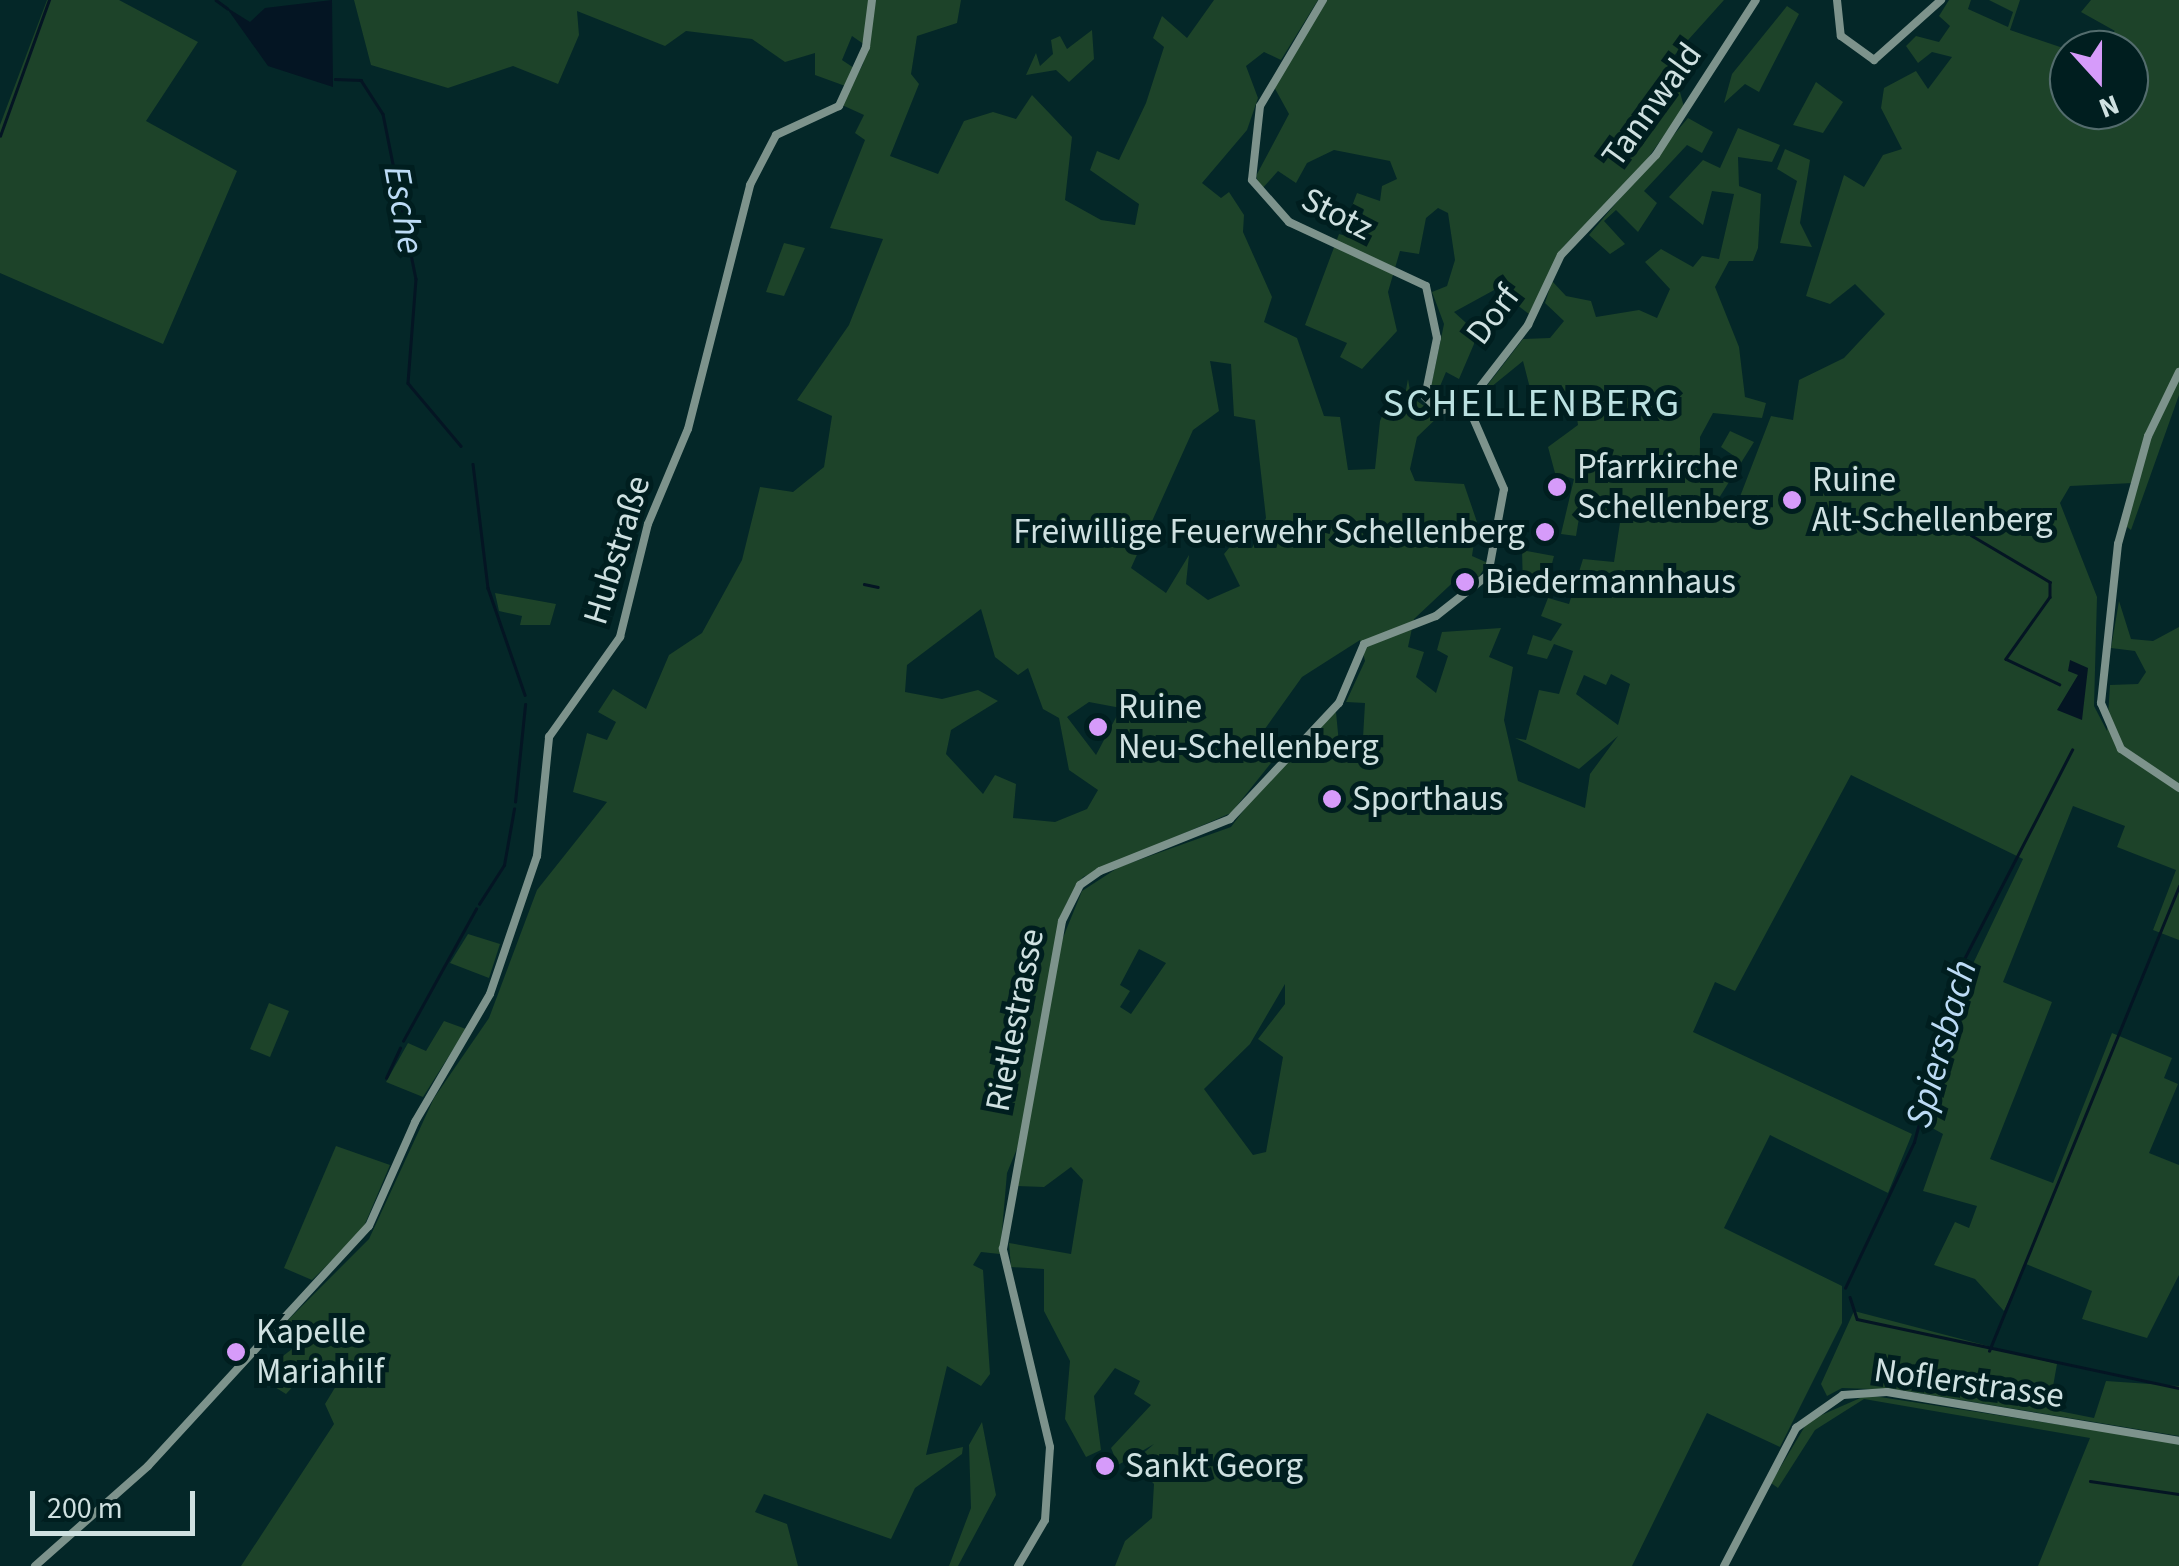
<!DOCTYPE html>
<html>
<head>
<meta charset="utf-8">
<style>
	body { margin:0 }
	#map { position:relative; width:2179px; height:1566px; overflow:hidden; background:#042728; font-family:"Source Sans 3",sans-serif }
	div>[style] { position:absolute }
	.green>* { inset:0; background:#1d4329 }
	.water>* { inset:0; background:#041523 }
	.stream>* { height:2.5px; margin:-1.25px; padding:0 1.25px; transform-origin:1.25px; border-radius:1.25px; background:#041523 }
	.secondary>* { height:8px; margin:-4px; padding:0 4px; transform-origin:4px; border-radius:4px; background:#7d938c }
	.dots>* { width:28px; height:28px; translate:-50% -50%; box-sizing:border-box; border:5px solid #001e1f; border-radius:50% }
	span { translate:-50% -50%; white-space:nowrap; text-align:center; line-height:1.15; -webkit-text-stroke:10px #001e1f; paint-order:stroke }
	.street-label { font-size:35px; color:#cfe1e1 }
	.poi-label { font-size:35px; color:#cfe1e1 }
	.left { translate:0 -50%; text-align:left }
	.right { translate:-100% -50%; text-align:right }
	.water-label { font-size:38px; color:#bcdbf5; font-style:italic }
	.quarter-label { font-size:40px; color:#bbe1e1; letter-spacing:2.5px }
	.north { position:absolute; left:2049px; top:30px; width:100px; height:100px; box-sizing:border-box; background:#001e1f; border:2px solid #536c6d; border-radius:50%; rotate:159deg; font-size:28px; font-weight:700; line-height:40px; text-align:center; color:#cfe1e1 }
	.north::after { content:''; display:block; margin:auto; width:35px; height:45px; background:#d69bfa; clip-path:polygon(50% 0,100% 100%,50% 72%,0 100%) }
	.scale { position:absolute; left:30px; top:1491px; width:165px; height:45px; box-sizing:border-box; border:5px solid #cfe1e1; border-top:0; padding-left:12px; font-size:30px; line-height:35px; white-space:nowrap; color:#cfe1e1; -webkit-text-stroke:8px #001e1f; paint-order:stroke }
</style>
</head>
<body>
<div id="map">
	<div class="green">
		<div style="clip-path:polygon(47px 0,119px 0,198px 42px,146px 121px,237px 171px,163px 344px,0 273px,0 125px)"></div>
		<div style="clip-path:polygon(354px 0,870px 0,865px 45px,852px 36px,842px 60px,857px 70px,848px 87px,815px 75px,815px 53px,785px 62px,752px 39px,686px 31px,665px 46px,577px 11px,579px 35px,558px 84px,513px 66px,448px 88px,371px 65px)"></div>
		<div style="clip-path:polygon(evenodd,876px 0,961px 0,957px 23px,917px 36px,911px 74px,919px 84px,890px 156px,938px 174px,964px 121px,993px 112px,1016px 119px,1032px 95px,1072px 137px,1065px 200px,1101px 220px,1135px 225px,1139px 204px,1090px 170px,1097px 151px,1119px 160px,1146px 103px,1164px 47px,1153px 38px,1162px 16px,1187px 38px,1214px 0,1318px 0,1281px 60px,1264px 52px,1246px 66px,1258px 98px,1247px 130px,1202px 183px,1221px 198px,1229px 192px,1244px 215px,1243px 232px,1272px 297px,1264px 322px,1297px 338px,1324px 416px,1340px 417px,1348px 470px,1375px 469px,1380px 421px,1386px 407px,1403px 406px,1408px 379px,1411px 397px,1439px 416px,1417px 437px,1410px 469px,1415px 481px,1464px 484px,1477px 522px,1472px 556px,1488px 563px,1476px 581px,1464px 572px,1414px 619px,1408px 647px,1424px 652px,1416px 677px,1436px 693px,1448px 656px,1437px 650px,1442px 632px,1501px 628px,1489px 657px,1513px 667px,1504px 720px,1518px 781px,1585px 808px,1590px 774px,1618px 736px,1579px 769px,1515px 738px,1526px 740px,1539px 690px,1559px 694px,1573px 651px,1554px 644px,1547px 659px,1527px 654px,1533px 635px,1551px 641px,1562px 624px,1541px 616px,1548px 598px,1569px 604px,1583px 559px,1614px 562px,1621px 516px,1580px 512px,1576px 536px,1561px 534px,1574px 479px,1555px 473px,1548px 447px,1578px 425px,1574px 397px,1531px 392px,1523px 361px,1480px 396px,1482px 417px,1476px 400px,1523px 339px,1550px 338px,1564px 321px,1545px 303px,1552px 281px,1566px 296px,1591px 301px,1596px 317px,1639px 310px,1657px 318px,1670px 289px,1645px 262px,1661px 249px,1693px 267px,1702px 256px,1719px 259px,1734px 194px,1712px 191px,1703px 225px,1669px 197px,1703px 160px,1720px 168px,1738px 128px,1780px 145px,1772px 162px,1738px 157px,1739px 186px,1761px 194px,1758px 248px,1753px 261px,1729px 261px,1715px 287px,1739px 347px,1745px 397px,1766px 403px,1762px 418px,1713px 413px,1700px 437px,1700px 453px,1721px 477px,1734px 456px,1721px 447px,1730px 431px,1754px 442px,1714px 506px,1731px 520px,1771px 416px,1793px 420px,1799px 380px,1844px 358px,1885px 314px,1855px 284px,1830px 304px,1806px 296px,1844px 175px,1864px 187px,1883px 155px,1902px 149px,1881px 108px,1884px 88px,1916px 71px,1928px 89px,1952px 57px,1932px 52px,1918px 63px,1906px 46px,1916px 36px,1939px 42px,1950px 26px,1939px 16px,1949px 0,1971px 0,1968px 9px,2008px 27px,2013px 12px,1989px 0,2020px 0,2010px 30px,2069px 50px,2069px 110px,2129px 110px,2129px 50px,2089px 50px,2115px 31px,2081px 12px,2091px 0,2179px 0,2179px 395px,2131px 530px,2123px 524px,2133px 483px,2070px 486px,2060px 503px,2097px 597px,2094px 706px,2107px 731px,2110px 685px,2138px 684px,2146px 672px,2135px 651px,2111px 648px,2119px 601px,2131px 639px,2153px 641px,2179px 627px,2179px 940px,2153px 930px,2176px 870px,2117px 847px,2125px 826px,2073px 806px,2003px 982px,2052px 1002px,1990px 1159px,2053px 1183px,2112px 1033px,2172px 1058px,2164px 1078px,2178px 1084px,2149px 1153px,2179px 1165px,2179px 1275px,2147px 1338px,2082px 1319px,2092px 1291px,2026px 1264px,2004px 1311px,1975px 1279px,1934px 1265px,1955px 1222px,1969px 1228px,1977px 1206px,1923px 1191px,1943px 1134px,1925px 1124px,1960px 991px,2023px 859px,1851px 775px,1735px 991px,1715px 982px,1693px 1032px,1912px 1134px,1888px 1193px,1770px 1135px,1724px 1228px,1842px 1286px,1842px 1323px,1780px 1447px,1707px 1413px,1632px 1566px,1115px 1566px,1125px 1541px,1152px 1518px,1154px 1484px,1133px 1462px,1154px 1444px,1118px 1465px,1111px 1448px,1151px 1405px,1134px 1394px,1140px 1381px,1115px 1368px,1094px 1396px,1101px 1450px,1086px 1457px,1065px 1419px,1070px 1361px,1044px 1311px,1044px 1269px,1011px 1267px,1009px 1243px,1071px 1254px,1083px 1180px,1071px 1167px,1044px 1187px,1017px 1186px,1028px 1122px,1007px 1173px,1000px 1254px,981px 1252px,973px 1265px,983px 1270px,990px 1374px,981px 1386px,947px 1366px,926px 1455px,963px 1447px,962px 1454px,915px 1488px,891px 1539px,764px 1494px,755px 1512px,787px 1524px,798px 1566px,241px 1566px,334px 1424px,325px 1404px,339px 1381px,313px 1365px,286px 1394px,257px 1376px,296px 1346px,286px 1322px,369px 1239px,434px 1098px,489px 1018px,537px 890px,607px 802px,573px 792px,587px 733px,607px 740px,616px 722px,598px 712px,613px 689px,646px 709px,669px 655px,702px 633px,742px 560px,760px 487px,793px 492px,824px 467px,832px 416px,797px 400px,849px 325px,883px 239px,830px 228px,865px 140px,855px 133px,864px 115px,842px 105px,863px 64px,876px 0,1210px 361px,1231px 364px,1234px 416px,1255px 420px,1266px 518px,1252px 548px,1234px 542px,1224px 554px,1240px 586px,1208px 600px,1186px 584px,1189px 555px,1166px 593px,1131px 568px,1193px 430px,1219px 411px,1210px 361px,876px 0,981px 609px,995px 657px,1018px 675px,1028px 668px,1043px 709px,1059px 718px,1069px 770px,1098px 790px,1087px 809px,1055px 822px,1013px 818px,1016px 784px,995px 775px,983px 794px,946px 754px,951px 730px,998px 701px,978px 690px,942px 699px,905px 692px,907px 665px,981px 609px,876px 0,1360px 640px,1365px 661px,1346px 702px,1365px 703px,1362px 755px,1340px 754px,1336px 712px,1285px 755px,1231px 827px,1119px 867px,1082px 891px,1060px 945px,1066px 904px,1083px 877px,1231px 813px,1279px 753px,1262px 733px,1302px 677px,1360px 640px,876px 0,1611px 674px,1630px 684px,1618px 725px,1576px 694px,1584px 675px,1606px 685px,1611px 674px,876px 0,1089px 702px,1121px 708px,1096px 755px,1067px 717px,1089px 702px,876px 0,1139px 949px,1166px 963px,1131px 1014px,1120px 1007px,1130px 991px,1120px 985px,1139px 949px,876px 0,1285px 984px,1285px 1004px,1258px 1039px,1283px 1057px,1266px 1152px,1253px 1155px,1204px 1089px,1250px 1044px,1285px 984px)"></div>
		<div style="clip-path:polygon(1324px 0,1724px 0,1671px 59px,1684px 107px,1641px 168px,1564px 246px,1529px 314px,1496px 289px,1454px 312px,1475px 331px,1474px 344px,1459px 379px,1446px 372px,1435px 398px,1461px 404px,1445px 408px,1429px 396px,1444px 324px,1432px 292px,1447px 286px,1455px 260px,1448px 213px,1438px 208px,1426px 218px,1419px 254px,1400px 251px,1388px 292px,1397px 331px,1362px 369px,1340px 357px,1347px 343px,1305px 325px,1339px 234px,1354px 238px,1364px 210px,1352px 206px,1357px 193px,1380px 201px,1382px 186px,1397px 179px,1390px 161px,1334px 150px,1307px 163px,1296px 183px,1278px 171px,1261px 190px,1256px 176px,1289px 114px,1273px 85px)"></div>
		<div style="clip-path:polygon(1787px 6px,1799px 14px,1759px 92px,1745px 84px,1724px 103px,1732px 74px)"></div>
		<div style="clip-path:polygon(1092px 30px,1094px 59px,1069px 82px,1056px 70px,1026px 75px,1036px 53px,1040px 66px,1053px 54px,1051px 40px,1060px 36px,1067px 49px)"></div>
		<div style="clip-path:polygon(1816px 82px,1843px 102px,1823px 133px,1793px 125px)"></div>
		<div style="clip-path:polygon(1688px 118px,1713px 132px,1702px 153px,1687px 145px,1644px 191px,1657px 203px,1638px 232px,1616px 210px,1604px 221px,1625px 244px,1610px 254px,1589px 235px)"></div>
		<div style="clip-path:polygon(1785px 149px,1810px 160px,1800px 223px,1812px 247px,1780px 243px,1797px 181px,1777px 169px)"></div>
		<div style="clip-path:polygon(784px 243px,805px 248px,784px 296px,766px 292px)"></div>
		<div style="clip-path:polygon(1522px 550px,1554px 556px,1543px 597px,1523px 589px)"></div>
		<div style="clip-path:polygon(495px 593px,556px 604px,550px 625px,520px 625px,522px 616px,499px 611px)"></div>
		<div style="clip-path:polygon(468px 934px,500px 944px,489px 978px,450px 963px)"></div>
		<div style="clip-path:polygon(269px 1003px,289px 1011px,270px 1057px,250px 1049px)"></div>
		<div style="clip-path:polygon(444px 1021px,466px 1029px,423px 1097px,386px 1082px,408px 1043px,426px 1051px)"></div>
		<div style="clip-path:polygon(336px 1146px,390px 1165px,362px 1231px,312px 1280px,284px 1268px)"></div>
		<div style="clip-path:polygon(1854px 1311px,2057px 1364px,2049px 1409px,2094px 1418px,2106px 1381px,2179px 1386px,2179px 1436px,1900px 1390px,1842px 1388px,1827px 1396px,1821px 1384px)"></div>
		<div style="clip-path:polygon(1867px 1395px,2179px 1443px,2179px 1566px,2038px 1566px,2090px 1438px,1864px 1399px,1815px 1430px,1778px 1488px,1771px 1483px,1808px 1421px)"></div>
		<div style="clip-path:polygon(982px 1422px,996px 1495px,958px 1566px,949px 1566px,971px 1508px,969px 1445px)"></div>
	</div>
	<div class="water">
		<div style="clip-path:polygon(332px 0,333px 87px,268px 66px,226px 7px,250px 22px,265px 8px)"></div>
		<div style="clip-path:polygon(2070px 660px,2088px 668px,2082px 720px,2057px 710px,2078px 675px,2068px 671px)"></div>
	</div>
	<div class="stream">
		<div style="left:216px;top:0;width:14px;rotate:36deg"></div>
		<div style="left:335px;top:79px;width:26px;rotate:2deg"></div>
		<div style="left:361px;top:80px;width:40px;rotate:57.1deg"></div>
		<div style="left:383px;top:114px;width:168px;rotate:78.7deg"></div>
		<div style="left:416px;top:279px;width:104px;rotate:94.4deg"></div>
		<div style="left:408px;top:383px;width:82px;rotate:49.9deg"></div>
		<div style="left:0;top:136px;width:145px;rotate:-70.2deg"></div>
		<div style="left:473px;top:464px;width:125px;rotate:83.1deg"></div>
		<div style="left:488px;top:588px;width:113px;rotate:70.9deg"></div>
		<div style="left:1971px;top:535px;width:92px;rotate:30.7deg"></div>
		<div style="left:2050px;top:582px;width:15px;rotate:90deg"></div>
		<div style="left:2050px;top:597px;width:76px;rotate:125.4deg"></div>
		<div style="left:2006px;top:659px;width:59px;rotate:25.3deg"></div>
		<div style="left:864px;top:584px;width:14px;rotate:12deg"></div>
		<div style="left:515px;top:802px;width:98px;rotate:-84.1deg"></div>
		<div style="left:479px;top:904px;width:46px;rotate:-57.3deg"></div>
		<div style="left:504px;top:865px;width:57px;rotate:-79.9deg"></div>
		<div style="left:403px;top:1041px;width:151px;rotate:-61.1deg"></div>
		<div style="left:386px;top:1078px;width:33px;rotate:-65deg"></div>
		<div style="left:1845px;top:1288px;width:161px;rotate:-64.7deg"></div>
		<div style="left:1914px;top:1142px;width:185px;rotate:-75deg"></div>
		<div style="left:1962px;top:963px;width:240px;rotate:-62.7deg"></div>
		<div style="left:1850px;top:1297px;width:23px;rotate:72deg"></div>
		<div style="left:1857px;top:1319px;width:329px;rotate:12.1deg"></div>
		<div style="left:1989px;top:1351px;width:502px;rotate:-67.77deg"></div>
		<div style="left:2090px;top:1481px;width:90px;rotate:8.3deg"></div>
	</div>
	<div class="secondary">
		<div style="left:1323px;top:0;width:123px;rotate:120.7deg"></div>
		<div style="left:1260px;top:106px;width:74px;rotate:96.2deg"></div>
		<div style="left:1252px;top:180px;width:56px;rotate:48.6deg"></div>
		<div style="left:1289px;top:222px;width:151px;rotate:25deg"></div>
		<div style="left:1426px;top:286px;width:53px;rotate:78.1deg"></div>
		<div style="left:1437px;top:338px;width:60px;rotate:101.5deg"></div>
		<div style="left:1425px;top:397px;width:21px;rotate:43deg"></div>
		<div style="left:1440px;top:411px;width:28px;rotate:-15deg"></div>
		<div style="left:1837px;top:0;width:36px;rotate:84deg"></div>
		<div style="left:1841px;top:36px;width:41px;rotate:36deg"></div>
		<div style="left:1874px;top:60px;width:90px;rotate:-41.8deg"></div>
		<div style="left:2179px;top:372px;width:71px;rotate:115.8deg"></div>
		<div style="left:2148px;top:436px;width:112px;rotate:105.5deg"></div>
		<div style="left:2118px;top:544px;width:160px;rotate:96.1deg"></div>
		<div style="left:2101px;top:703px;width:50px;rotate:66.5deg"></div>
		<div style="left:2121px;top:749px;width:70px;rotate:33.9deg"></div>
		<div style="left:1467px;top:404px;width:100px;rotate:-52.3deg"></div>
		<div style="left:1528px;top:325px;width:77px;rotate:-64.8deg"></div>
		<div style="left:1561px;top:255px;width:138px;rotate:-46.5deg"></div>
		<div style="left:1656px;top:155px;width:184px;rotate:-57.2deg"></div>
		<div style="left:35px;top:1566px;width:151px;rotate:-41.5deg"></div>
		<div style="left:148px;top:1466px;width:326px;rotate:-47.4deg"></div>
		<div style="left:369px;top:1226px;width:114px;rotate:-66.1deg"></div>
		<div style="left:415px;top:1122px;width:148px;rotate:-59.6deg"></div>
		<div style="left:490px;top:994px;width:146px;rotate:-71.2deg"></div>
		<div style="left:537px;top:856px;width:120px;rotate:-84.2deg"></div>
		<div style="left:549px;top:737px;width:123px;rotate:-54.6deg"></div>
		<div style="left:620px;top:637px;width:116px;rotate:-76.1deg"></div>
		<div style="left:648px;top:524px;width:103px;rotate:-67.2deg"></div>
		<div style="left:688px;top:429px;width:252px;rotate:-75.7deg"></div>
		<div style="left:750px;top:185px;width:56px;rotate:-62.5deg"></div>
		<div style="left:776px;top:135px;width:69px;rotate:-24.7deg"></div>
		<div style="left:839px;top:106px;width:65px;rotate:-65.4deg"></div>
		<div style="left:866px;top:47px;width:47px;rotate:-82.7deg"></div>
		<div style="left:1018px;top:1566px;width:53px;rotate:-59.6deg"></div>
		<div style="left:1045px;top:1520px;width:73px;rotate:-86.1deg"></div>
		<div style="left:1050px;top:1447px;width:204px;rotate:-103.4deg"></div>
		<div style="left:1003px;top:1249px;width:333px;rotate:-79.8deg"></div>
		<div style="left:1062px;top:921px;width:40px;rotate:-63.4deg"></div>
		<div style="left:1080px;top:885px;width:24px;rotate:-35deg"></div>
		<div style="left:1100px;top:871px;width:140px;rotate:-21.8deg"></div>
		<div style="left:1230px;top:819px;width:159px;rotate:-46.8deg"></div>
		<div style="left:1339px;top:703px;width:64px;rotate:-67deg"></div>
		<div style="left:1364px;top:644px;width:77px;rotate:-21.3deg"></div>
		<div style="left:1436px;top:616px;width:66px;rotate:-38.3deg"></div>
		<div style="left:1488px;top:575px;width:87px;rotate:-79.5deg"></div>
		<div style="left:1504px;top:489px;width:93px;rotate:-113.5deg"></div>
		<div style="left:1724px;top:1566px;width:156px;rotate:-62.4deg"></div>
		<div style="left:1796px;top:1428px;width:57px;rotate:-35.1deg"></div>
		<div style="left:1843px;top:1395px;width:44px;rotate:-3.9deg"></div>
		<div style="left:1887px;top:1392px;width:296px;rotate:9.5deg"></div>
	</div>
	<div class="dots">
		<div style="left:1557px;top:487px;background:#d69bfa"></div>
		<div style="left:1792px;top:500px;background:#d69bfa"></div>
		<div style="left:1545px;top:532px;background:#d69bfa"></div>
		<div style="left:1465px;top:582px;background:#d69bfa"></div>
		<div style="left:1098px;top:727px;background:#d69bfa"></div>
		<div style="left:1332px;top:799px;background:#d69bfa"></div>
		<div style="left:236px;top:1352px;background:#d69bfa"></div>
		<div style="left:1105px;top:1466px;background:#d69bfa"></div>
	</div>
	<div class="street-label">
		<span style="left:1652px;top:105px;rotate:-54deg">Tannwald</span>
		<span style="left:1337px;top:214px;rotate:27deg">Stotz</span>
		<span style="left:1493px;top:315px;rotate:-53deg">Dorf</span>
		<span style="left:617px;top:550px;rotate:-73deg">Hubstraße</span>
		<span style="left:1015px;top:1020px;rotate:-79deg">Rietlestrasse</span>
		<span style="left:1969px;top:1383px;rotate:8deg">Noflerstrasse</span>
	</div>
	<div class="poi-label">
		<span class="left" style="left:1577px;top:487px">Pfarrkirche<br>Schellenberg</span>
		<span class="left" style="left:1812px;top:500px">Ruine<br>Alt-Schellenberg</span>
		<span class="right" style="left:1525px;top:532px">Freiwillige Feuerwehr Schellenberg</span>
		<span class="left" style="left:1485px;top:582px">Biedermannhaus</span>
		<span class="left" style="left:1118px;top:727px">Ruine<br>Neu-Schellenberg</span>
		<span class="left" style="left:1352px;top:799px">Sporthaus</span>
		<span class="left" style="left:256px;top:1352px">Kapelle<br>Mariahilf</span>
		<span class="left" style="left:1125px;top:1466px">Sankt Georg</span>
	</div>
	<div class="water-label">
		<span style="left:403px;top:210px;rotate:80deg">Esche</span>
		<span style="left:1942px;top:1044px;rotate:-74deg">Spiersbach</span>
	</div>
	<div class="quarter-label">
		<span style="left:1532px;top:404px">SCHELLENBERG</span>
	</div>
	<div class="north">N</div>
	<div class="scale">200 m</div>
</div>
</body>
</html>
